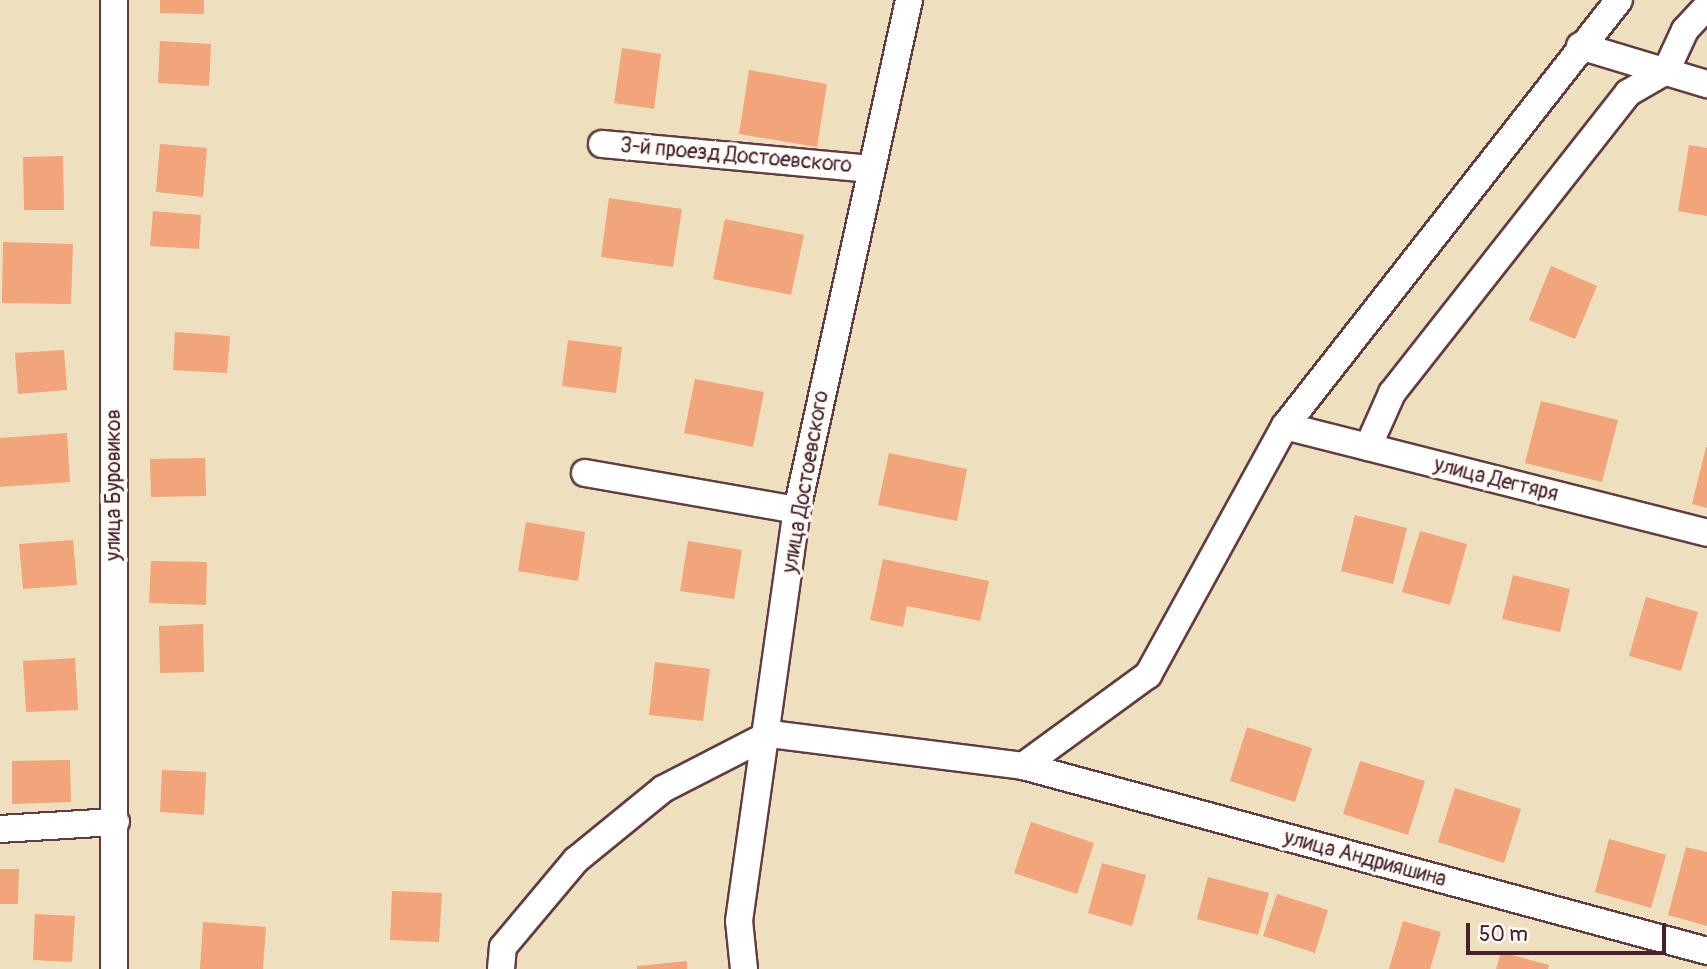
<!DOCTYPE html>
<html>
<head>
<meta charset="utf-8">
<style>
	body { margin:0 }
	#map { position:relative; width:1707px; height:969px; overflow:hidden; background:#eedfbe; font-family:Pangolin,sans-serif }
	div>[style] { position:absolute }
	.building>* { inset:0; background:#f2a47a }
	.roads { filter:drop-shadow(2px 0 #633c41) drop-shadow(-2px 0 #633c41) drop-shadow(0 2px #633c41) drop-shadow(0 -2px #633c41) }
	.minor>* { height:26px; margin:-13px; padding:0 13px; transform-origin:13px; border-radius:13px; background:#fff }
	span { translate:-50% -50%; white-space:nowrap; text-align:center; line-height:1.15; -webkit-text-stroke:7px #fdfcf7; paint-order:stroke }
	.street-label { font-size:21px; color:#4a1f2b }
	.scale { position:absolute; left:1466px; top:923px; width:200px; height:32px; box-sizing:border-box; border:4px solid #4a1f2b; border-top:0; padding-left:9px; font-size:21px; line-height:24px; white-space:nowrap; color:#4a1f2b; -webkit-text-stroke:5px #fdfcf7; paint-order:stroke }
</style>
</head>
<body>
<div id="map">
	<div class="building">
		<div style="clip-path:polygon(160px 0,204px 0,204px 14px,160px 13px)"></div>
		<div style="clip-path:polygon(160px 41px,211px 44px,209px 86px,158px 83px)"></div>
		<div style="clip-path:polygon(622px 48px,661px 54px,654px 109px,614px 103px)"></div>
		<div style="clip-path:polygon(749px 70px,827px 84px,817px 147px,739px 134px)"></div>
		<div style="clip-path:polygon(160px 144px,207px 148px,203px 197px,156px 192px)"></div>
		<div style="clip-path:polygon(1689px 145px,1707px 148px,1707px 216px,1678px 211px)"></div>
		<div style="clip-path:polygon(63px 156px,64px 210px,24px 210px,23px 157px)"></div>
		<div style="clip-path:polygon(609px 198px,682px 209px,673px 267px,601px 257px)"></div>
		<div style="clip-path:polygon(153px 211px,201px 215px,199px 249px,150px 246px)"></div>
		<div style="clip-path:polygon(725px 219px,804px 235px,791px 295px,713px 279px)"></div>
		<div style="clip-path:polygon(3px 242px,73px 244px,71px 304px,2px 303px)"></div>
		<div style="clip-path:polygon(1551px 266px,1597px 286px,1575px 339px,1529px 320px)"></div>
		<div style="clip-path:polygon(175px 332px,230px 336px,227px 373px,173px 370px)"></div>
		<div style="clip-path:polygon(568px 340px,622px 347px,616px 393px,562px 386px)"></div>
		<div style="clip-path:polygon(64px 350px,67px 390px,18px 394px,15px 353px)"></div>
		<div style="clip-path:polygon(695px 379px,764px 392px,753px 447px,684px 433px)"></div>
		<div style="clip-path:polygon(1541px 401px,1618px 420px,1602px 482px,1525px 463px)"></div>
		<div style="clip-path:polygon(67px 433px,70px 482px,0 487px,0 438px)"></div>
		<div style="clip-path:polygon(1706px 447px,1707px 447px,1707px 508px,1692px 504px)"></div>
		<div style="clip-path:polygon(889px 453px,967px 469px,957px 521px,878px 505px)"></div>
		<div style="clip-path:polygon(205px 458px,206px 496px,151px 497px,150px 459px)"></div>
		<div style="clip-path:polygon(1355px 515px,1407px 528px,1393px 584px,1341px 571px)"></div>
		<div style="clip-path:polygon(526px 522px,585px 532px,578px 581px,518px 571px)"></div>
		<div style="clip-path:polygon(1420px 531px,1467px 544px,1450px 605px,1402px 592px)"></div>
		<div style="clip-path:polygon(73px 540px,77px 585px,23px 589px,19px 544px)"></div>
		<div style="clip-path:polygon(688px 541px,742px 550px,734px 599px,680px 591px)"></div>
		<div style="clip-path:polygon(883px 559px,989px 581px,980px 621px,907px 606px,903px 627px,870px 620px)"></div>
		<div style="clip-path:polygon(151px 561px,207px 562px,206px 605px,149px 603px)"></div>
		<div style="clip-path:polygon(1513px 575px,1570px 589px,1560px 632px,1502px 619px)"></div>
		<div style="clip-path:polygon(1646px 597px,1698px 612px,1681px 671px,1629px 656px)"></div>
		<div style="clip-path:polygon(203px 624px,204px 672px,160px 673px,159px 626px)"></div>
		<div style="clip-path:polygon(75px 658px,78px 710px,26px 712px,23px 661px)"></div>
		<div style="clip-path:polygon(655px 662px,710px 669px,703px 721px,649px 715px)"></div>
		<div style="clip-path:polygon(1247px 727px,1312px 748px,1295px 802px,1230px 781px)"></div>
		<div style="clip-path:polygon(70px 760px,71px 802px,12px 804px,12px 761px)"></div>
		<div style="clip-path:polygon(1360px 761px,1425px 781px,1408px 835px,1343px 814px)"></div>
		<div style="clip-path:polygon(162px 770px,206px 772px,204px 815px,160px 812px)"></div>
		<div style="clip-path:polygon(1455px 788px,1521px 809px,1504px 863px,1438px 842px)"></div>
		<div style="clip-path:polygon(1031px 822px,1094px 843px,1077px 894px,1014px 873px)"></div>
		<div style="clip-path:polygon(1609px 839px,1666px 855px,1651px 908px,1595px 892px)"></div>
		<div style="clip-path:polygon(1686px 847px,1707px 852px,1707px 926px,1668px 915px)"></div>
		<div style="clip-path:polygon(1102px 863px,1146px 875px,1132px 926px,1088px 913px)"></div>
		<div style="clip-path:polygon(0 869px,19px 869px,18px 904px,0 904px)"></div>
		<div style="clip-path:polygon(1208px 877px,1269px 893px,1258px 935px,1197px 919px)"></div>
		<div style="clip-path:polygon(392px 891px,442px 893px,439px 942px,390px 940px)"></div>
		<div style="clip-path:polygon(1277px 894px,1328px 910px,1315px 953px,1263px 936px)"></div>
		<div style="clip-path:polygon(35px 914px,75px 916px,72px 962px,33px 960px)"></div>
		<div style="clip-path:polygon(1403px 921px,1441px 932px,1430px 969px,1389px 969px)"></div>
		<div style="clip-path:polygon(203px 922px,266px 927px,263px 969px,200px 969px)"></div>
		<div style="clip-path:polygon(1501px 952px,1549px 965px,1548px 969px,1496px 969px)"></div>
		<div style="clip-path:polygon(687px 961px,687px 969px,637px 969px,637px 966px)"></div>
	</div>
	<div class="roads">
		<div class="minor">
			<div style="left:114px;top:0;width:969px;rotate:90deg"></div>
			<div style="left:1580px;top:46px;width:133px;rotate:16.7deg"></div>
			<div style="left:602px;top:144px;width:268px;rotate:5.3deg"></div>
			<div style="left:1285px;top:426px;width:435px;rotate:14.2deg"></div>
			<div style="left:1368px;top:447px;width:59px;rotate:-66deg"></div>
			<div style="left:1392px;top:393px;width:382px;rotate:-51.8deg"></div>
			<div style="left:1628px;top:93px;width:44px;rotate:-30.1deg"></div>
			<div style="left:1666px;top:71px;width:45px;rotate:-65.1deg"></div>
			<div style="left:1685px;top:30px;width:33px;rotate:-47deg"></div>
			<div style="left:585px;top:473px;width:215px;rotate:9.9deg"></div>
			<div style="left:1023px;top:766px;width:155px;rotate:-36.1deg"></div>
			<div style="left:1148px;top:675px;width:284px;rotate:-61.2deg"></div>
			<div style="left:1285px;top:426px;width:541px;rotate:-51.9deg"></div>
			<div style="left:0;top:829px;width:116px;rotate:-3.5deg"></div>
			<div style="left:501px;top:969px;width:22px;rotate:-85deg"></div>
			<div style="left:503px;top:947px;width:114px;rotate:-50deg"></div>
			<div style="left:576px;top:860px;width:112px;rotate:-39.2deg"></div>
			<div style="left:663px;top:789px;width:120px;rotate:-27.2deg"></div>
			<div style="left:770px;top:734px;width:255px;rotate:7.2deg"></div>
			<div style="left:1023px;top:766px;width:709px;rotate:15.13deg"></div>
			<div style="left:744px;top:969px;width:48px;rotate:-95.9deg"></div>
			<div style="left:739px;top:921px;width:415px;rotate:-82deg"></div>
			<div style="left:797px;top:510px;width:522px;rotate:-77.61deg"></div>
		</div>
	</div>
	<div class="street-label">
		<span style="left:736px;top:156px;rotate:5deg">3-й проезд Достоевского</span>
		<span style="left:1496px;top:480px;rotate:14deg">улица Дегтяря</span>
		<span style="left:806px;top:482px;rotate:-80deg">улица Достоевского</span>
		<span style="left:114px;top:485px;rotate:-90deg">улица Буровиков</span>
		<span style="left:1365px;top:859px;rotate:15deg">улица Андрияшина</span>
	</div>
	<div class="scale">50 m</div>
</div>
</body>
</html>
